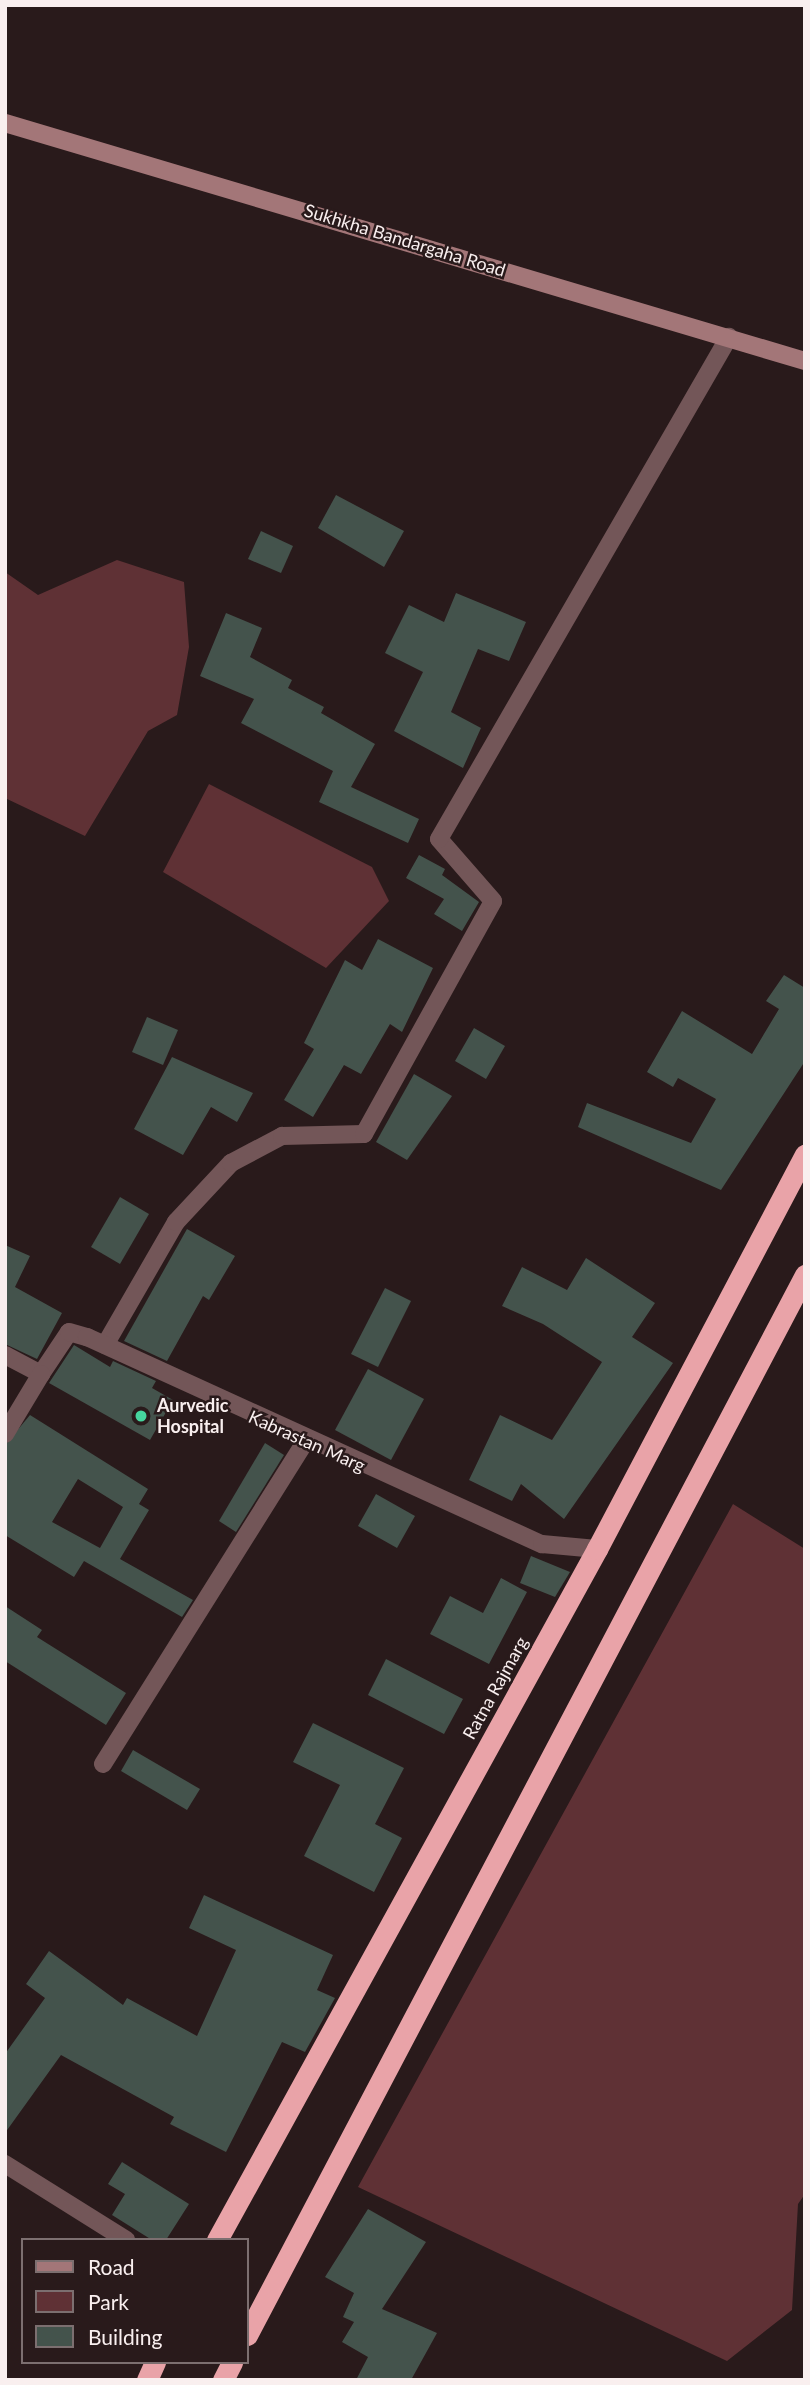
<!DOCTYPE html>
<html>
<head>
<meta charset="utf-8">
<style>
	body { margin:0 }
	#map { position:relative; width:810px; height:2385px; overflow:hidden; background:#291a1b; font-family:Lato,sans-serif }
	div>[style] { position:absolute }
	.green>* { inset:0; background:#5f3135 }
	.building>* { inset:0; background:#44534c }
	.street>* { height:18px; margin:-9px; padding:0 9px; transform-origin:9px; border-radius:9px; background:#735658 }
	.secondary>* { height:18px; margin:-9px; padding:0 9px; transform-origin:9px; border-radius:9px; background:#a37678 }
	.highway>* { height:21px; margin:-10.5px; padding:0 10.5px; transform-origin:10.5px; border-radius:10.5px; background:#e9a3a8 }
	.dots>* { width:19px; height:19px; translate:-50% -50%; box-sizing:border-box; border:4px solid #291a1b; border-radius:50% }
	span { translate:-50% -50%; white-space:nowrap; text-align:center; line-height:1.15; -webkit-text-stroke:5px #291a1b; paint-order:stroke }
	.street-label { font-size:18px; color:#f9efef }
	.poi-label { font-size:18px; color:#f9efef; font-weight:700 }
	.left { translate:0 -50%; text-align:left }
	.frame { position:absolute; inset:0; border:7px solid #f9efef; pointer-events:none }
	.legend { position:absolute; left:21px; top:2238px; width:228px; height:126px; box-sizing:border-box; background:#291a1b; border:2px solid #7c6f70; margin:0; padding:9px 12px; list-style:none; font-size:21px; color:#f9efef }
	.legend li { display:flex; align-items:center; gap:14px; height:35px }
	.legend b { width:35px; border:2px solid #7c6f70 }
</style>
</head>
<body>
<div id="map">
	<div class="green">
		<div style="clip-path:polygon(117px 560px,184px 582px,189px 647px,177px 715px,148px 731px,85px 836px,5px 798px,5px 572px,38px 595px)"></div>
		<div style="clip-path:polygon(209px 784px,372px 867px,389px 901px,326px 968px,163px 872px)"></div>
		<div style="clip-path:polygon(733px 1504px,805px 1549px,805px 2194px,798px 2204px,792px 2310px,727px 2361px,358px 2187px)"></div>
	</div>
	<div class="building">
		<div style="clip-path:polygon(336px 495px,404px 531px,384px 567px,318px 528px)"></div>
		<div style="clip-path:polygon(261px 531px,293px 546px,281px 573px,248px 559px)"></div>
		<div style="clip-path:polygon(456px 593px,526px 622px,509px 661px,478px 649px,451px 712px,481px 728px,463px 768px,394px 731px,423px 672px,385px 653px,409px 605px,444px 622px)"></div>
		<div style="clip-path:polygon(226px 613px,262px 628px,250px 657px,292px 680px,288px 688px,324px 707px,321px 713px,375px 744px,351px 787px,419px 819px,408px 843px,319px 802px,333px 771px,241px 723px,254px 699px,200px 676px)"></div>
		<div style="clip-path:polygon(419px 855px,445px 869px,442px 875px,479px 902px,462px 931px,434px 914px,444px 899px,406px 878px)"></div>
		<div style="clip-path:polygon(378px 939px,433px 968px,402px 1032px,390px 1024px,361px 1074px,344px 1065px,313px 1117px,284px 1100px,314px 1049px,304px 1043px,345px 960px,362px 970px)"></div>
		<div style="clip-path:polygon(784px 975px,805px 988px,805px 1061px,721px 1190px,578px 1127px,587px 1103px,691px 1143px,716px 1099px,678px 1078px,673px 1087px,647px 1072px,682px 1011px,752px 1054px,779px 1009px,766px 1001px)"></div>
		<div style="clip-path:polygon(147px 1017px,178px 1030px,163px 1065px,132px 1052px)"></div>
		<div style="clip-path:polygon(474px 1028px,505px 1046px,486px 1079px,455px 1061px)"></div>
		<div style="clip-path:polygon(172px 1057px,253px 1093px,237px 1122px,211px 1107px,183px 1155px,134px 1129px)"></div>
		<div style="clip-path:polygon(414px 1074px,452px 1096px,407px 1160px,376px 1142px)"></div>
		<div style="clip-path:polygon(120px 1197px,149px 1214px,120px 1264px,91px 1247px)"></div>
		<div style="clip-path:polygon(187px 1229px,235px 1256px,209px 1300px,203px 1296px,167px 1361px,124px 1341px)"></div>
		<div style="clip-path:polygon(5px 1245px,30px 1256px,15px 1287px,62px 1313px,37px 1359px,5px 1344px)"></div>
		<div style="clip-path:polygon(586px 1258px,655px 1303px,632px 1337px,673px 1363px,564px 1519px,521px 1484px,512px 1501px,469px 1480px,500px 1415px,552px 1440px,602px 1362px,543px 1324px,502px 1306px,522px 1267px,567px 1290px)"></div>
		<div style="clip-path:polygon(385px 1288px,411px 1301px,378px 1367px,351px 1354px)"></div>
		<div style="clip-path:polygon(74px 1345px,110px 1367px,113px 1361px,156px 1381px,152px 1388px,173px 1400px,150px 1440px,49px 1383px)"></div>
		<div style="clip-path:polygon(368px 1369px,424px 1399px,391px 1460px,335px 1430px)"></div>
		<div style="clip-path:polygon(evenodd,30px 1415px,148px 1489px,139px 1504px,149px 1510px,120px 1559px,193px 1600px,182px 1617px,84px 1561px,74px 1577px,5px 1535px,5px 1445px,30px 1415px,78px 1479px,123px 1507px,100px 1548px,52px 1522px,78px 1479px)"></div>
		<div style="clip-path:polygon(265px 1443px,284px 1455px,236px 1532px,219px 1521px)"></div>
		<div style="clip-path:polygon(376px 1494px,415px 1516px,397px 1548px,358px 1526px)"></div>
		<div style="clip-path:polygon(531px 1556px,570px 1572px,555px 1597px,520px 1583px)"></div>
		<div style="clip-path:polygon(501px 1578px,527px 1592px,489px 1664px,430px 1634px,450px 1596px,483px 1613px)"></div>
		<div style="clip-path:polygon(5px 1606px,42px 1630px,37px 1637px,126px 1693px,106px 1725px,5px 1661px)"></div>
		<div style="clip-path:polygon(386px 1659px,463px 1699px,444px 1734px,368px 1695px)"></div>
		<div style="clip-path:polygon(313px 1723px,404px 1768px,375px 1824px,402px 1838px,374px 1892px,304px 1856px,340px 1785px,293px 1762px)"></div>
		<div style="clip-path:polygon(133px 1750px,200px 1789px,187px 1810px,121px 1771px)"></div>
		<div style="clip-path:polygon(204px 1895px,333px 1955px,317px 1990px,335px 1998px,305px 2052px,282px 2042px,226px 2152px,170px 2124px,174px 2117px,61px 2055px,5px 2133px,5px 2054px,45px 1998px,26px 1984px,49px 1951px,123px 2005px,127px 1998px,197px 2036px,236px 1950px,189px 1928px)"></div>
		<div style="clip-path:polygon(122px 2162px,189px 2204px,166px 2240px,152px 2240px,112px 2215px,125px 2194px,108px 2184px)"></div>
		<div style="clip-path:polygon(368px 2209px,426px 2242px,382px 2309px,437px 2333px,411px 2380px,356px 2380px,368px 2357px,342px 2342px,354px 2322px,343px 2317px,354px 2293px,325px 2277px)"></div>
	</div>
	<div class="street">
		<div style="left:105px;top:1345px;width:142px;rotate:-60deg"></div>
		<div style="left:176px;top:1222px;width:81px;rotate:-47deg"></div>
		<div style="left:231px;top:1163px;width:58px;rotate:-27.9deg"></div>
		<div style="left:282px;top:1136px;width:82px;rotate:-1.4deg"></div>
		<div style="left:364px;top:1134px;width:266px;rotate:-61deg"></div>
		<div style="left:493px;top:901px;width:82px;rotate:-131.1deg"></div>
		<div style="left:439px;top:839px;width:580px;rotate:-59.99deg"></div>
		<div style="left:5px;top:1355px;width:41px;rotate:27.8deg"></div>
		<div style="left:41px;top:1374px;width:50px;rotate:-56.3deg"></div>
		<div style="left:69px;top:1332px;width:19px;rotate:16deg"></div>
		<div style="left:87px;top:1337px;width:500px;rotate:24.5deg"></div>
		<div style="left:542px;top:1544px;width:55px;rotate:5.2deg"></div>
		<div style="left:5px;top:1434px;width:70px;rotate:-59deg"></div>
		<div style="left:103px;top:1764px;width:381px;rotate:-57.9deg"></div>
		<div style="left:5px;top:2164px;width:143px;rotate:32.1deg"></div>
	</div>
	<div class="secondary">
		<div style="left:5px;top:123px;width:835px;rotate:16.57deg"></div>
	</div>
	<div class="highway">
		<div style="left:217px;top:2240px;width:789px;rotate:-61.19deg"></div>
		<div style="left:597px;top:1549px;width:446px;rotate:-62.2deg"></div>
		<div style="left:247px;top:2335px;width:1198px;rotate:-62.24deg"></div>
		<div style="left:147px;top:2380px;width:20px;rotate:-66deg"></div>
		<div style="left:223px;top:2380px;width:20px;rotate:-63deg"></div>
	</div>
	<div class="dots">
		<div style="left:141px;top:1416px;background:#46d49e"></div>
	</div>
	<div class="street-label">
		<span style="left:405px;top:240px;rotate:17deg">Sukhkha Bandargaha Road</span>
		<span style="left:307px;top:1441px;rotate:24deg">Kabrastan Marg</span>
		<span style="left:495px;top:1688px;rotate:-61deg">Ratna Rajmarg</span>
	</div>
	<div class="poi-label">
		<span class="left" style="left:157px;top:1416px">Aurvedic<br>Hospital</span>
	</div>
	<div class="frame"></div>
	<ul class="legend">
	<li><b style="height:9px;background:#a37678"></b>Road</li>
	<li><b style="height:19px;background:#5f3135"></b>Park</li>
	<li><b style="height:19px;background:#44534c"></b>Building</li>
	</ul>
</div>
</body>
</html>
